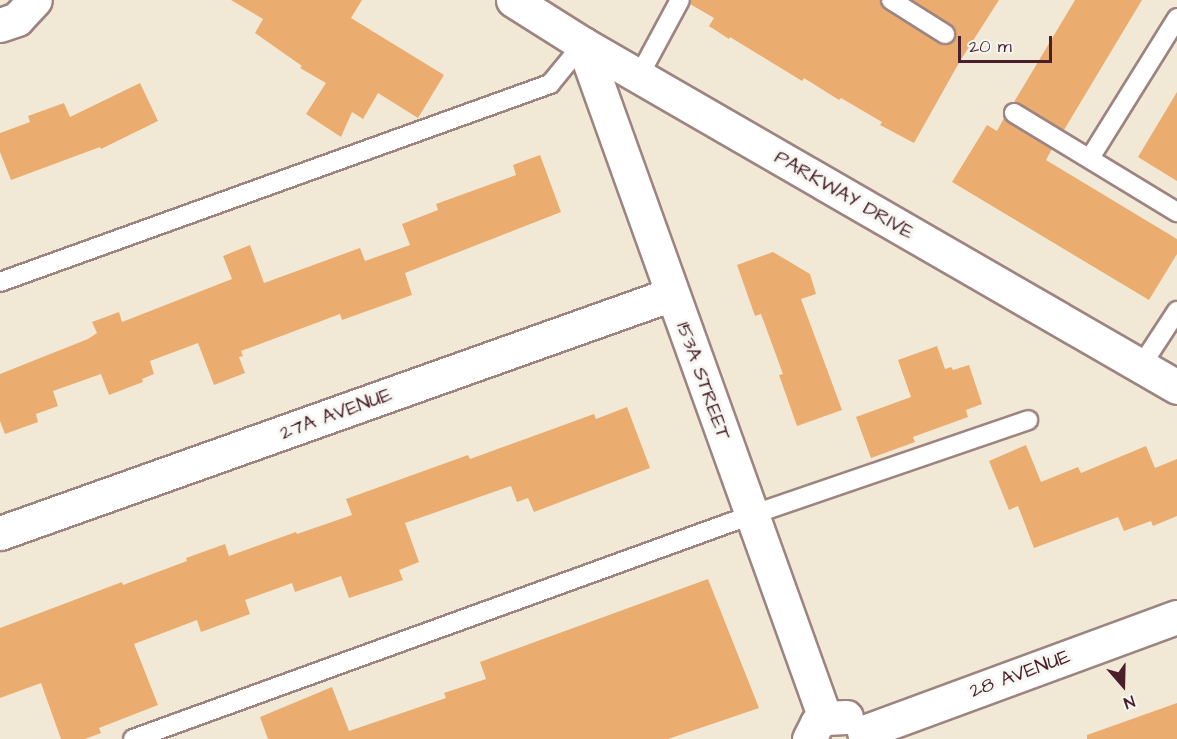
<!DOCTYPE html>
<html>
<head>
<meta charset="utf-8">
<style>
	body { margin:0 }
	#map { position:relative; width:1177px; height:739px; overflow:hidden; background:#f1e9d5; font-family:"Architects Daughter",sans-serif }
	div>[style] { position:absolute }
	.building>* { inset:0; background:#ebad6f }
	.roads { filter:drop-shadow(2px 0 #9e8480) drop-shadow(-2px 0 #9e8480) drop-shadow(0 2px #9e8480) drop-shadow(0 -2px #9e8480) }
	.lane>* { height:18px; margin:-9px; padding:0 9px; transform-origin:9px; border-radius:9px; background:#fff }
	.street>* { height:33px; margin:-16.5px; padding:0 16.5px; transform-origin:16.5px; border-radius:16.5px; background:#fff }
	span { translate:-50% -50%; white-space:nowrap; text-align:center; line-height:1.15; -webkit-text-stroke:6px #f6f6f2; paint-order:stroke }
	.street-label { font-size:20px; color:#4a1f2b }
	.north { position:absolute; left:1093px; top:655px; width:60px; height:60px; -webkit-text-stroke:4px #f6f6f2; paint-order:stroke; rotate:160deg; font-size:16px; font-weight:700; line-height:24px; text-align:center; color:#4a1f2b }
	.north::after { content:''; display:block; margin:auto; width:21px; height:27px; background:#4a1f2b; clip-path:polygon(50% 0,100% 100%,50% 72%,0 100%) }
	.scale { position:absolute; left:958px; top:36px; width:94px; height:27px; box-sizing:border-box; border:3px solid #4a1f2b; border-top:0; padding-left:8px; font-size:18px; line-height:21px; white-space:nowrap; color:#4a1f2b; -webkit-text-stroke:4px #f6f6f2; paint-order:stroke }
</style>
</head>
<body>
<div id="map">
	<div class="building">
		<div style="clip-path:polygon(231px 0,362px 0,351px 18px,444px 75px,418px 118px,378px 93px,363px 119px,352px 112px,341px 137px,306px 114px,326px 83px,300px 68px,302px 66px,255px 33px,263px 19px)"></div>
		<div style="clip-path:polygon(691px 0,880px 0,885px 10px,945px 45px,955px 39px,955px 28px,912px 0,999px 0,960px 61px,914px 143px,880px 125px,882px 122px,841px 98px,839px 100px,804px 78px,802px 81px,730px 37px,729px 39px,709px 26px,714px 18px,690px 4px)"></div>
		<div style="clip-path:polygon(1075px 0,1142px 0,1064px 130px,1014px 102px)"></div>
		<div style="clip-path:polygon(140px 83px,158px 121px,101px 149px,100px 147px,11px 180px,0 152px,0 133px,30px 122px,28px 116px,64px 103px,70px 117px)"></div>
		<div style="clip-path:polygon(1177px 92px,1177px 181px,1138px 157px)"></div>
		<div style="clip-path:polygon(1004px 118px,1052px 149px,1046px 160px,1177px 239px,1177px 254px,1149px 300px,952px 182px,987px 125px,997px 131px)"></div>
		<div style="clip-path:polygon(540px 155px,561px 212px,405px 273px,412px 295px,342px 320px,340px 314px,241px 351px,243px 356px,239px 357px,245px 373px,214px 385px,198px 343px,150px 361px,154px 374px,142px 379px,143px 382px,109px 395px,101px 374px,53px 391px,58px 406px,36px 414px,38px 422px,5px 434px,0 421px,0 374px,88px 339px,97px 333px,92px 322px,119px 312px,122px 322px,232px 279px,223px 256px,250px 245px,264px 283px,360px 248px,365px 261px,410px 245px,402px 224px,438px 210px,436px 204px,516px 175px,513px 165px)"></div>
		<div style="clip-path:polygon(773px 252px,810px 274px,816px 294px,801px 299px,842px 410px,797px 426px,779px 375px,783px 374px,761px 314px,755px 316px,737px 265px)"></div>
		<div style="clip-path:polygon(937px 346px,945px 369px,951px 367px,953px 370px,969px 365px,982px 404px,966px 410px,968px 417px,913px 437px,915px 442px,871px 458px,856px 417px,911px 397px,898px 360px)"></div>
		<div style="clip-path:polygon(627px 407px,650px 468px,534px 512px,528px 498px,517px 502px,511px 486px,405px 523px,419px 562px,399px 570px,403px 580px,349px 598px,341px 576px,295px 592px,292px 583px,245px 600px,250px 614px,201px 632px,197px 620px,134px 644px,158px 705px,99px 728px,101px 733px,85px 739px,61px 739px,41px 683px,0 698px,0 628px,122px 582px,123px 585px,187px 561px,186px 558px,225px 544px,229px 556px,296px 532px,297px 534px,352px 515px,346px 499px,468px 455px,470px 459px,594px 414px,596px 419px)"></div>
		<div style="clip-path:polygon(1026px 445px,1041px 482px,1078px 467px,1081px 473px,1146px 446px,1155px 468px,1177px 459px,1177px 516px,1153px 526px,1151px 521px,1124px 531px,1118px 517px,1034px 548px,1018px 506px,1009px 510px,989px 461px)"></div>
		<div style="clip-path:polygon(708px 579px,759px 708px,668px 739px,268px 739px,260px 717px,332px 687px,349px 731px,446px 698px,444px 693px,486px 679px,480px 662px)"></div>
		<div style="clip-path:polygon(1177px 703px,1177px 739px,1087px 739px,1087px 735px)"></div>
	</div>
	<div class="roads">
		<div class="lane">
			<div style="left:891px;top:0;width:64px;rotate:32.2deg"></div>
			<div style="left:639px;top:76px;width:86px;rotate:-61.7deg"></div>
			<div style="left:1014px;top:113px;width:191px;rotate:31.3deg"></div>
			<div style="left:1090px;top:158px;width:165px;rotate:-58.1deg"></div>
			<div style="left:0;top:282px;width:585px;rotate:-19.8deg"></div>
			<div style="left:550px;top:84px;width:52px;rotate:-50.5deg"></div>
			<div style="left:1141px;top:366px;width:66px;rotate:-56.8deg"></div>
			<div style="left:133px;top:739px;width:657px;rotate:-19.92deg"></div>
			<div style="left:751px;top:515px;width:293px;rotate:-18.9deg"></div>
		</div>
		<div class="street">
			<div style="left:513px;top:0;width:83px;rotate:32.2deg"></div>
			<div style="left:583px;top:44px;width:686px;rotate:30deg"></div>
			<div style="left:0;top:25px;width:18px;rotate:-19deg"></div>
			<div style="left:17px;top:19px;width:26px;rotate:-47deg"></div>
			<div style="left:583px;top:44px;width:716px;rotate:70.25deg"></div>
			<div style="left:0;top:533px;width:713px;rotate:-19.58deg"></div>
			<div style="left:864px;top:732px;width:333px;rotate:-20.2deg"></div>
			<div style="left:809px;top:739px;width:18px;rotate:-63deg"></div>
			<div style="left:817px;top:723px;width:9px;rotate:-32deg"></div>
			<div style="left:825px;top:718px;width:21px;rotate:-3deg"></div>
		</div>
	</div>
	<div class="street-label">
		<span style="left:844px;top:195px;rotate:30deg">PARKWAY DRIVE</span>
		<span style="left:703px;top:381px;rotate:70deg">153A STREET</span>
		<span style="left:336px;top:414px;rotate:-20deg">27A AVENUE</span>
		<span style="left:1020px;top:674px;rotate:-20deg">28 AVENUE</span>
	</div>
	<div class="north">N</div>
	<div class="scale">20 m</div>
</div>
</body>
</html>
